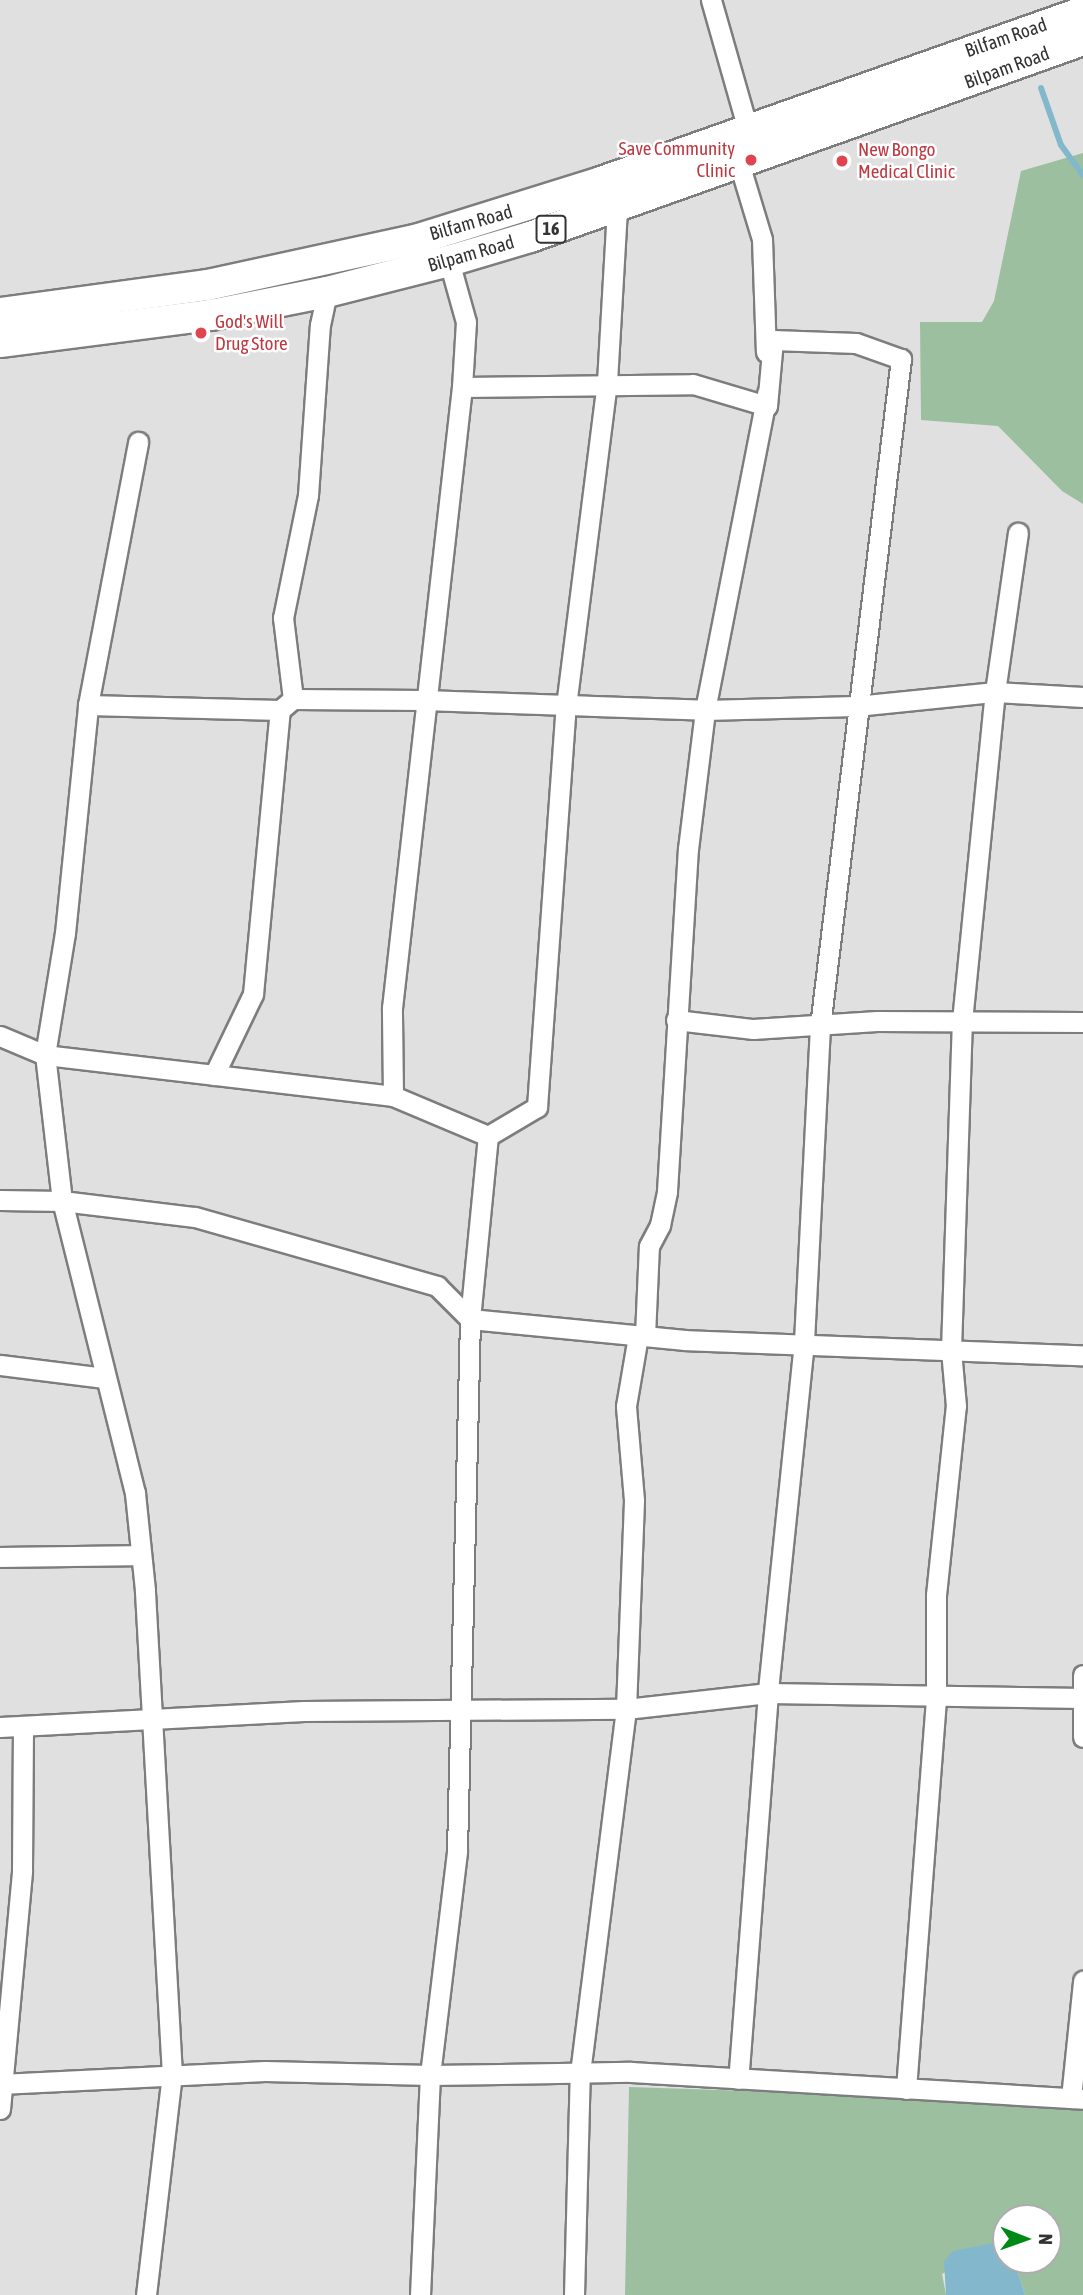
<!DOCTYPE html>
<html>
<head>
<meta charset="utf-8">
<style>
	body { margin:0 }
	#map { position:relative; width:1083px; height:2295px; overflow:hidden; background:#e0e0e1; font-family:"Asap Condensed",sans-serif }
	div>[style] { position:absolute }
	.green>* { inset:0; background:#9bbf9f }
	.water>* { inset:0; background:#83b8cc }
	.stream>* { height:6px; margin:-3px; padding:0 3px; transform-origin:3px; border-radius:3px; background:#83b8cc }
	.roads { filter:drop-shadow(2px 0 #7d7d7e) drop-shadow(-2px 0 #7d7d7e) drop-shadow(0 2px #7d7d7e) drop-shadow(0 -2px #7d7d7e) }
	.street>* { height:19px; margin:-9.5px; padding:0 9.5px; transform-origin:9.5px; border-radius:9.5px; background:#fff }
	.primary>* { height:30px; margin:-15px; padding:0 15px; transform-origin:15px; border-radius:15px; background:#fff }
	.dots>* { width:19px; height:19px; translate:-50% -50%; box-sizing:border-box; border:4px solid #fff; border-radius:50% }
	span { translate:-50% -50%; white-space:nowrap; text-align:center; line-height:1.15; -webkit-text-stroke:5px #fff; paint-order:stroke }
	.shield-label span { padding:2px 5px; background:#fff; border:2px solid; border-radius:5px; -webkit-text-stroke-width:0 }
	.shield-label { font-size:18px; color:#333334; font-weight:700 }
	.street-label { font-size:19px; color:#333334 }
	.health-label { font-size:19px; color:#be3a42 }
	.right { translate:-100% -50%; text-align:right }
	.left { translate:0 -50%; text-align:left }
	.north { position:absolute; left:992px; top:2204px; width:70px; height:70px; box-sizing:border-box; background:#fff; border:2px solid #adadae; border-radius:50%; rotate:91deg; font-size:19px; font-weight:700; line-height:28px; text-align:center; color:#333334 }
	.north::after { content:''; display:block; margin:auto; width:24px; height:32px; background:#008915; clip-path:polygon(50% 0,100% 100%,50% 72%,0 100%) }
</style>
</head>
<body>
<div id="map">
	<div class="green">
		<div style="clip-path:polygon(1083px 153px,1083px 504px,1062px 491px,998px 426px,921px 420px,920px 322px,982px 322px,994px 301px,1021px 171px)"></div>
		<div style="clip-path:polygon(629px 2087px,1083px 2102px,1083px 2295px,1025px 2295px,1014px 2260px,1048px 2260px,1048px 2218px,1006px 2218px,1006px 2246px,998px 2242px,942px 2274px,946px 2295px,625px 2295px)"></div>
	</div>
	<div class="water">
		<div style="clip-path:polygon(998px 2242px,1006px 2246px,1006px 2260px,1014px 2260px,1025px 2295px,946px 2295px,944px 2261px,953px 2251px)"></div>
	</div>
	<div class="stream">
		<div style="left:1041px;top:88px;width:60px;rotate:70.7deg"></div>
		<div style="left:1061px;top:145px;width:37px;rotate:54deg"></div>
	</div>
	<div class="roads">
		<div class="street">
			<div style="left:711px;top:0;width:135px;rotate:74.1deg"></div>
			<div style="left:739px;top:163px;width:79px;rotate:73.2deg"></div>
			<div style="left:762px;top:239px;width:113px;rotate:88deg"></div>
			<div style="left:462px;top:387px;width:231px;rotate:-0.7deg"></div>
			<div style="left:693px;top:384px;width:77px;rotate:16.6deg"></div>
			<div style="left:767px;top:406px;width:66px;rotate:-84.8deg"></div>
			<div style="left:773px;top:340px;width:83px;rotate:2.1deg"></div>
			<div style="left:856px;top:343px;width:48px;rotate:19.6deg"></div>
			<div style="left:901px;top:359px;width:672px;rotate:96.92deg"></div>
			<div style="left:820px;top:1026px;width:316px;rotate:92.9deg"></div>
			<div style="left:804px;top:1342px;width:353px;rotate:95.9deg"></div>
			<div style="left:768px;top:1693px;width:387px;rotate:94.4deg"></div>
			<div style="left:293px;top:699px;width:82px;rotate:-97deg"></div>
			<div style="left:283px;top:618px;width:126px;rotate:-78.5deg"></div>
			<div style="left:308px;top:495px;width:170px;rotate:-86deg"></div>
			<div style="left:320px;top:325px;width:34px;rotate:-78deg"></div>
			<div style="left:88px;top:705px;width:192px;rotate:1.5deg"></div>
			<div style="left:280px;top:710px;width:17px;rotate:-40deg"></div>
			<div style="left:293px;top:699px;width:131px;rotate:0.4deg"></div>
			<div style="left:424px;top:700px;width:281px;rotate:2deg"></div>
			<div style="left:705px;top:710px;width:151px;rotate:-1.5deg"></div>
			<div style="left:856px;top:706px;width:140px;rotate:-5.8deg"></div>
			<div style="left:995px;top:692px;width:88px;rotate:3.3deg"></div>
			<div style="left:676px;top:1020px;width:78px;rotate:6.7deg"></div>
			<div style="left:753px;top:1029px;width:124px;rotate:-3.7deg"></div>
			<div style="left:877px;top:1021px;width:206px;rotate:0.3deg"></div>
			<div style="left:0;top:1036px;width:49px;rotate:22.9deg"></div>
			<div style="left:45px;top:1055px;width:124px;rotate:-80.7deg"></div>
			<div style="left:65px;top:933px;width:229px;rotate:-84.2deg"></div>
			<div style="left:88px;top:705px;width:268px;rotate:-79.2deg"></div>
			<div style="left:214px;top:1075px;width:90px;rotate:-64.3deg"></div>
			<div style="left:253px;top:994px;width:285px;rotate:-84.6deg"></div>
			<div style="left:488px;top:1136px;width:57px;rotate:-30.6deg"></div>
			<div style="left:537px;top:1107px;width:402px;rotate:-85.9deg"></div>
			<div style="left:566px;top:706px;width:327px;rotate:-82.8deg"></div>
			<div style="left:607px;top:382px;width:176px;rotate:-86.7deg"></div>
			<div style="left:0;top:1200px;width:62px;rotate:0.9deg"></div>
			<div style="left:62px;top:1201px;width:134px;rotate:6.9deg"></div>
			<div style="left:195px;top:1217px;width:252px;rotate:15.9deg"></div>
			<div style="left:437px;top:1286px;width:47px;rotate:45deg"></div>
			<div style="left:470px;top:1319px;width:216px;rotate:5.6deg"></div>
			<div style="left:685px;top:1340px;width:398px;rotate:2.2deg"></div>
			<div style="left:645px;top:1336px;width:90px;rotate:-87.5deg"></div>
			<div style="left:649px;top:1246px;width:24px;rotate:-62deg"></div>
			<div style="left:660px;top:1225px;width:35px;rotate:-78deg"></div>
			<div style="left:667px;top:1191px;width:343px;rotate:-86.5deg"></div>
			<div style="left:688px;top:849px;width:140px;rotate:-83deg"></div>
			<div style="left:705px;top:710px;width:323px;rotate:-78.9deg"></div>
			<div style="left:0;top:1365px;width:106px;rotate:7.1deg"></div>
			<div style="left:0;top:1557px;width:140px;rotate:-0.8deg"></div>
			<div style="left:1083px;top:1675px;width:62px;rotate:90deg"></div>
			<div style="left:0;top:1727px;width:304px;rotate:-3deg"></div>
			<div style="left:304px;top:1711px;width:322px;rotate:-0.4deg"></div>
			<div style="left:626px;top:1709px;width:143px;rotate:-6.4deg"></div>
			<div style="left:768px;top:1693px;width:315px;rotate:0.9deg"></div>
			<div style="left:0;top:2084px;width:265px;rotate:-2.8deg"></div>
			<div style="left:265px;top:2071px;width:165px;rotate:1.4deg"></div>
			<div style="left:430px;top:2075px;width:201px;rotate:-0.9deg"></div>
			<div style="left:631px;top:2072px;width:453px;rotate:3.4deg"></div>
			<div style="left:906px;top:2089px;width:394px;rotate:-85.6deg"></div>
			<div style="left:936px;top:1696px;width:101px;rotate:-90deg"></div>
			<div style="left:936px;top:1595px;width:190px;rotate:-84deg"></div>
			<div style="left:956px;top:1406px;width:56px;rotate:-95.1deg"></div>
			<div style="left:951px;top:1350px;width:329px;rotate:-88.1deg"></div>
			<div style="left:962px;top:1021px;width:331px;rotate:-84.3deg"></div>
			<div style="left:995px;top:692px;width:161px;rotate:-81.8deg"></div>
			<div style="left:1071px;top:2098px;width:118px;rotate:-84.1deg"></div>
			<div style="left:0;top:2109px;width:240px;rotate:-84.7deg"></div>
			<div style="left:22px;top:1870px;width:142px;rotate:-89.6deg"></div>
			<div style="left:146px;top:2295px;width:222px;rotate:-83.3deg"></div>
			<div style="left:172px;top:2075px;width:486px;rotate:-93.2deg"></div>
			<div style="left:145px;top:1590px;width:98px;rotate:-95.9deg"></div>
			<div style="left:135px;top:1493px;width:301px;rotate:-104deg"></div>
			<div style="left:62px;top:1201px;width:147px;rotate:-96.6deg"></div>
			<div style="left:45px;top:1055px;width:350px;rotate:6.7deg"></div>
			<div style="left:420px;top:2295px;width:220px;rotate:-87.4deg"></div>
			<div style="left:430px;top:2075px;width:226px;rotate:-83.1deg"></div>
			<div style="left:457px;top:1851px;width:532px;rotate:-88.6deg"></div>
			<div style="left:470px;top:1319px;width:184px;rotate:-84.4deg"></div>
			<div style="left:488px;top:1136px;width:103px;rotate:-157.2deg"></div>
			<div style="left:393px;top:1096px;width:88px;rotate:-90.7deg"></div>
			<div style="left:392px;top:1008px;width:625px;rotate:-83.57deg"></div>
			<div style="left:462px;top:387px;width:65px;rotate:-86.5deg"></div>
			<div style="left:466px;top:322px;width:63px;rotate:-105.6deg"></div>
			<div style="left:574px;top:2295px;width:222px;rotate:-88.5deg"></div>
			<div style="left:580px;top:2073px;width:367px;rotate:-82.8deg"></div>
			<div style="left:626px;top:1709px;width:209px;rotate:-87.8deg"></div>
			<div style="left:634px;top:1500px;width:94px;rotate:-94.9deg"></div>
			<div style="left:626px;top:1406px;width:71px;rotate:-80.3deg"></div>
		</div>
		<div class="primary">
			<div style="left:0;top:313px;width:210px;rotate:-7.7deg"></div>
			<div style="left:208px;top:285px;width:212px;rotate:-12.3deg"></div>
			<div style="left:415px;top:240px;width:195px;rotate:-17.3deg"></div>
			<div style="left:601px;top:182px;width:511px;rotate:-19.43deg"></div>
			<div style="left:0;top:342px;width:213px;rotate:-7.3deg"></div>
			<div style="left:211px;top:315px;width:118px;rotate:-11.2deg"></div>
			<div style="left:327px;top:292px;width:126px;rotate:-14.3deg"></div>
			<div style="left:449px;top:261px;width:84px;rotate:-16.5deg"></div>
			<div style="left:530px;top:237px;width:587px;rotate:-19.61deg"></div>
		</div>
	</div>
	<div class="dots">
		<div style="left:751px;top:160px;background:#e0444e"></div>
		<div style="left:842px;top:161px;background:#e0444e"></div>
		<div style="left:201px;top:333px;background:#e0444e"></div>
	</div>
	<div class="shield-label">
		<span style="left:551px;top:229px">16</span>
	</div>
	<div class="street-label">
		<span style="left:1006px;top:38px;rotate:-19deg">Bilfam Road</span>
		<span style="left:1007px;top:68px;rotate:-20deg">Bilpam Road</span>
		<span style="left:471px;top:223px;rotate:-16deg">Bilfam Road</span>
		<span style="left:471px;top:254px;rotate:-16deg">Bilpam Road</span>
	</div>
	<div class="health-label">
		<span class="right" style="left:735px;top:160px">Save Community<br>Clinic</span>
		<span class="left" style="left:858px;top:161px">New Bongo<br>Medical Clinic</span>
		<span class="left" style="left:215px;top:333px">God's Will<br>Drug Store</span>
	</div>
	<div class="north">N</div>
</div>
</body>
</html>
